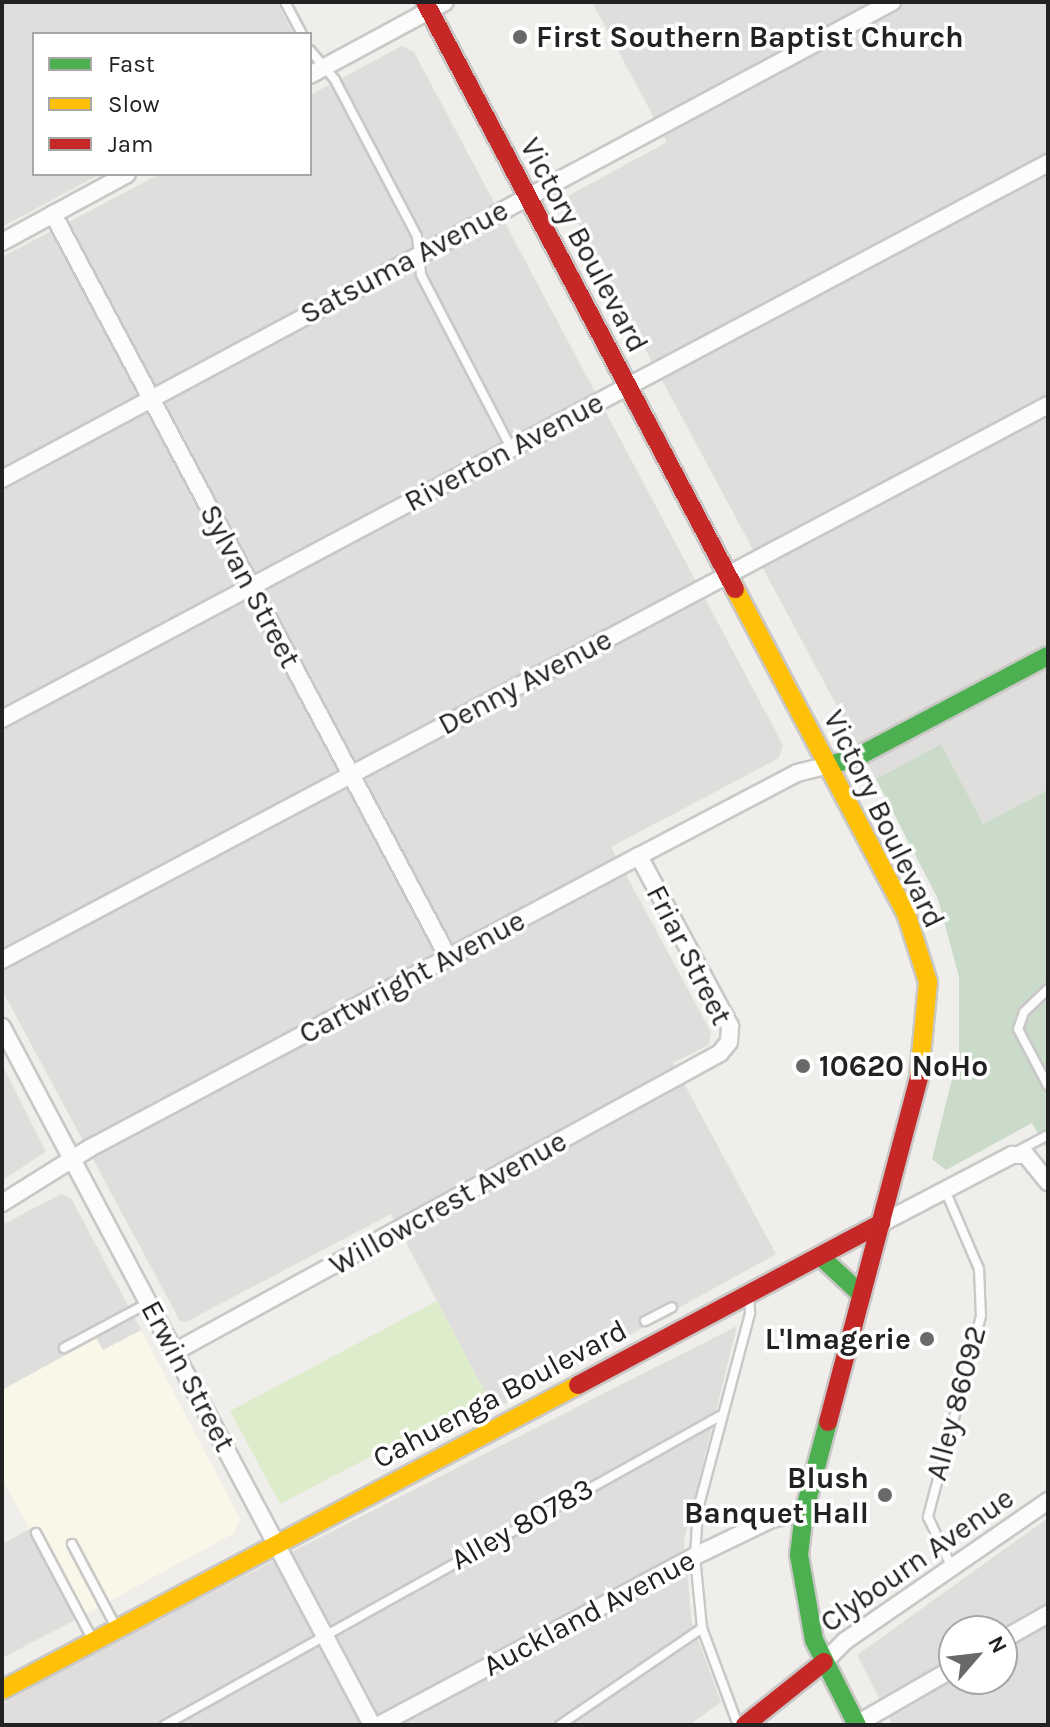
<!DOCTYPE html>
<html>
<head>
<meta charset="utf-8">
<style>
	body { margin:0 }
	#map { position:relative; width:1050px; height:1727px; overflow:hidden; background:#f0eeeb; font-family:Karla,sans-serif }
	div>[style] { position:absolute }
	.residential>* { inset:0; background:#dfdedc }
	.education>* { inset:0; background:#f8f7e8 }
	.religious>* { inset:0; background:#dededc }
	.grass>* { inset:0; background:#ddeccb }
	.cemetery>* { inset:0; background:#cadbca }
	.roads { filter:drop-shadow(2px 0 #c9c8c7) drop-shadow(-2px 0 #c9c8c7) drop-shadow(0 2px #c9c8c7) drop-shadow(0 -2px #c9c8c7) }
	.lane>* { height:8px; margin:-4px; padding:0 4px; transform-origin:4px; border-radius:4px; background:#fdfcfc }
	.street>* { height:16px; margin:-8px; padding:0 8px; transform-origin:8px; border-radius:8px; background:#fdfcfc }
	.fast>* { height:18px; margin:-9px; padding:0 9px; transform-origin:9px; border-radius:9px; background:#4caf50 }
	.slow>* { height:18px; margin:-9px; padding:0 9px; transform-origin:9px; border-radius:9px; background:#ffc107 }
	.jam>* { height:18px; margin:-9px; padding:0 9px; transform-origin:9px; border-radius:9px; background:#c62828 }
	.dots>* { width:22px; height:22px; translate:-50% -50%; box-sizing:border-box; border:4px solid #fff; border-radius:50% }
	span { translate:-50% -50%; white-space:nowrap; text-align:center; line-height:1.15; -webkit-text-stroke:7px #fff; paint-order:stroke }
	.poi-label { font-size:30px; color:#222; font-weight:700 }
	.left { translate:0 -50%; text-align:left }
	.right { translate:-100% -50%; text-align:right }
	.street-label { font-size:30px; color:#222 }
	.frame { position:absolute; inset:0; border:4px solid #222; pointer-events:none }
	.legend { position:absolute; left:32px; top:32px; width:280px; height:144px; box-sizing:border-box; background:#fff; border:2px solid #a7a7a7; margin:0; padding:10px 14px; list-style:none; font-size:24px; color:#222 }
	.legend li { display:flex; align-items:center; gap:16px; height:40px }
	.legend b { width:40px; border:2px solid #a7a7a7 }
	.north { position:absolute; left:938px; top:1615px; width:80px; height:80px; box-sizing:border-box; background:#fff; border:2px solid #a7a7a7; border-radius:50%; rotate:62deg; font-size:22px; font-weight:700; line-height:32px; text-align:center; color:#222 }
	.north::after { content:''; display:block; margin:auto; width:28px; height:36px; background:#6a6968; clip-path:polygon(50% 0,100% 100%,50% 72%,0 100%) }
</style>
</head>
<body>
<div id="map">
	<div class="residential">
		<div style="clip-path:polygon(2px 2px,277px 2px,293px 34px,34px 34px,34px 174px,100px 174px,2px 227px)"></div>
		<div style="clip-path:polygon(592px 2px,1048px 2px,1048px 790px,983px 825px,941px 744px,876px 779px,567px 203px,568px 196px,667px 142px)"></div>
		<div style="clip-path:polygon(402px 46px,414px 52px,783px 745px,779px 758px,611px 847px,711px 1032px,709px 1045px,673px 1063px,776px 1254px,503px 1405px,487px 1396px,391px 1214px,186px 1322px,180px 1321px,2px 990px,2px 257px,160px 174px,310px 174px,310px 95px)"></div>
		<div style="clip-path:polygon(2px 1064px,46px 1152px,2px 1180px)"></div>
		<div style="clip-path:polygon(737px 1326px,684px 1540px,692px 1623px,721px 1702px,689px 1725px,2px 1725px,2px 1704px,100px 1649px)"></div>
		<div style="clip-path:polygon(evenodd,1048px 1518px,1048px 1725px,893px 1725px,857px 1655px,1048px 1518px,954px 1631px,1002px 1631px,1002px 1679px,954px 1679px,954px 1631px)"></div>
		<div style="clip-path:polygon(30px 1529px,79px 1618px,2px 1658px,2px 1544px)"></div>
	</div>
	<div class="education">
		<div style="clip-path:polygon(141px 1330px,240px 1519px,234px 1533px,79px 1618px,2px 1479px,2px 1390px,97px 1338px,103px 1350px)"></div>
	</div>
	<div class="religious">
		<div style="clip-path:polygon(61px 1194px,71px 1198px,141px 1330px,103px 1350px,96px 1338px,2px 1390px,2px 1225px)"></div>
	</div>
	<div class="grass">
		<div style="clip-path:polygon(437px 1301px,487px 1396px,280px 1504px,230px 1411px)"></div>
	</div>
	<div class="cemetery">
		<div style="clip-path:polygon(941px 744px,983px 824px,1048px 790px,1048px 1151px,1032px 1123px,946px 1170px,932px 1159px,959px 1051px,959px 977px,938px 899px,876px 779px)"></div>
	</div>
	<div class="roads">
		<div class="lane">
			<div style="left:285px;top:2px;width:36px;rotate:62deg"></div>
			<div style="left:310px;top:50px;width:39px;rotate:50deg"></div>
			<div style="left:335px;top:80px;width:176px;rotate:62.3deg"></div>
			<div style="left:417px;top:236px;width:39px;rotate:84deg"></div>
			<div style="left:421px;top:275px;width:195px;rotate:62.5deg"></div>
			<div style="left:1048px;top:989px;width:33px;rotate:136deg"></div>
			<div style="left:1024px;top:1012px;width:18px;rotate:109deg"></div>
			<div style="left:1018px;top:1029px;width:64px;rotate:62.2deg"></div>
			<div style="left:1016px;top:1152px;width:36px;rotate:-28deg"></div>
			<div style="left:945px;top:1190px;width:86px;rotate:66.7deg"></div>
			<div style="left:979px;top:1269px;width:47px;rotate:87.6deg"></div>
			<div style="left:981px;top:1316px;width:208px;rotate:104.8deg"></div>
			<div style="left:928px;top:1517px;width:56px;rotate:64.8deg"></div>
			<div style="left:645px;top:1321px;width:30px;rotate:-27deg"></div>
			<div style="left:64px;top:1348px;width:95px;rotate:-28.2deg"></div>
			<div style="left:36px;top:1533px;width:121px;rotate:62deg"></div>
			<div style="left:72px;top:1544px;width:94px;rotate:62.1deg"></div>
			<div style="left:165px;top:1725px;width:635px;rotate:-29.11deg"></div>
			<div style="left:560px;top:1725px;width:172px;rotate:-34.3deg"></div>
			<div style="left:738px;top:1725px;width:103px;rotate:-110.4deg"></div>
			<div style="left:702px;top:1628px;width:72px;rotate:-95.6deg"></div>
			<div style="left:695px;top:1556px;width:47px;rotate:-86.3deg"></div>
			<div style="left:698px;top:1509px;width:203px;rotate:-75.1deg"></div>
			<div style="left:750px;top:1313px;width:18px;rotate:-93deg"></div>
		</div>
		<div class="street">
			<div style="left:310px;top:75px;width:153px;rotate:-28.4deg"></div>
			<div style="left:53px;top:214px;width:841px;rotate:62deg"></div>
			<div style="left:2px;top:242px;width:142px;rotate:-28.5deg"></div>
			<div style="left:2px;top:479px;width:1010px;rotate:-28.19deg"></div>
			<div style="left:2px;top:719px;width:1185px;rotate:-27.99deg"></div>
			<div style="left:2px;top:960px;width:1184px;rotate:-27.95deg"></div>
			<div style="left:2px;top:1027px;width:790px;rotate:62.07deg"></div>
			<div style="left:2px;top:1203px;width:104px;rotate:-32deg"></div>
			<div style="left:90px;top:1148px;width:622px;rotate:-28.01deg"></div>
			<div style="left:639px;top:856px;width:178px;rotate:-27.7deg"></div>
			<div style="left:797px;top:773px;width:33px;rotate:-14deg"></div>
			<div style="left:882px;top:1223px;width:147px;rotate:-27.6deg"></div>
			<div style="left:1012px;top:1155px;width:14px"></div>
			<div style="left:1026px;top:1155px;width:35px;rotate:51deg"></div>
			<div style="left:176px;top:1351px;width:620px;rotate:-28.71deg"></div>
			<div style="left:720px;top:1053px;width:14px;rotate:-51deg"></div>
			<div style="left:729px;top:1042px;width:16px;rotate:-86deg"></div>
			<div style="left:730px;top:1026px;width:193px;rotate:-118.2deg"></div>
			<div style="left:1002px;top:1640px;width:53px;rotate:-29.5deg"></div>
			<div style="left:824px;top:1662px;width:30px;rotate:-45deg"></div>
			<div style="left:845px;top:1641px;width:247px;rotate:-34.6deg"></div>
			<div style="left:857px;top:1724px;width:112px;rotate:-30deg"></div>
			<div style="left:379px;top:1725px;width:358px;rotate:-28.1deg"></div>
			<div style="left:695px;top:1556px;width:85px;rotate:-25.7deg"></div>
			<div style="left:772px;top:1519px;width:33px;rotate:-12deg"></div>
		</div>
		<div class="fast">
			<div style="left:829px;top:765px;width:27px;rotate:-15deg"></div>
			<div style="left:855px;top:758px;width:218px;rotate:-27.9deg"></div>
			<div style="left:820px;top:1256px;width:57px;rotate:42.9deg"></div>
			<div style="left:828px;top:1422px;width:93px;rotate:104.9deg"></div>
			<div style="left:804px;top:1512px;width:43px;rotate:96.6deg"></div>
			<div style="left:799px;top:1555px;width:86px;rotate:80deg"></div>
			<div style="left:814px;top:1640px;width:95px;rotate:63.2deg"></div>
		</div>
		<div class="slow">
			<div style="left:735px;top:589px;width:366px;rotate:62.2deg"></div>
			<div style="left:906px;top:913px;width:72px;rotate:72.3deg"></div>
			<div style="left:928px;top:982px;width:96px;rotate:95.4deg"></div>
			<div style="left:2px;top:1690px;width:652px;rotate:-27.9deg"></div>
		</div>
		<div class="jam">
			<div style="left:425px;top:2px;width:664px;rotate:62.16deg"></div>
			<div style="left:578px;top:1385px;width:344px;rotate:-28.1deg"></div>
			<div style="left:828px;top:1422px;width:356px;rotate:-75.2deg"></div>
			<div style="left:745px;top:1725px;width:101px;rotate:-38.6deg"></div>
		</div>
	</div>
	<div class="dots">
		<div style="left:520px;top:37px;background:#6a6968"></div>
		<div style="left:803px;top:1066px;background:#6a6968"></div>
		<div style="left:927px;top:1339px;background:#6a6968"></div>
		<div style="left:885px;top:1495px;background:#6a6968"></div>
	</div>
	<div class="poi-label">
		<span class="left" style="left:536px;top:37px">First Southern Baptist Church</span>
		<span class="left" style="left:819px;top:1066px">10620 NoHo</span>
		<span class="right" style="left:911px;top:1339px">L'Imagerie</span>
		<span class="right" style="left:869px;top:1495px">Blush<br>Banquet Hall</span>
	</div>
	<div class="street-label">
		<span style="left:584px;top:245px;rotate:62deg">Victory Boulevard</span>
		<span style="left:404px;top:262px;rotate:-28deg">Satsuma Avenue</span>
		<span style="left:504px;top:452px;rotate:-28deg">Riverton Avenue</span>
		<span style="left:250px;top:586px;rotate:62deg">Sylvan Street</span>
		<span style="left:525px;top:682px;rotate:-28deg">Denny Avenue</span>
		<span style="left:884px;top:819px;rotate:64deg">Victory Boulevard</span>
		<span style="left:689px;top:955px;rotate:63deg">Friar Street</span>
		<span style="left:412px;top:977px;rotate:-28deg">Cartwright Avenue</span>
		<span style="left:448px;top:1203px;rotate:-29deg">Willowcrest Avenue</span>
		<span style="left:188px;top:1376px;rotate:62deg">Erwin Street</span>
		<span style="left:500px;top:1394px;rotate:-28deg">Cahuenga Boulevard</span>
		<span style="left:956px;top:1403px;rotate:-75deg">Alley 86092</span>
		<span style="left:522px;top:1524px;rotate:-29deg">Alley 80783</span>
		<span style="left:917px;top:1560px;rotate:-35deg">Clybourn Avenue</span>
		<span style="left:589px;top:1613px;rotate:-28deg">Auckland Avenue</span>
	</div>
	<div class="frame"></div>
	<ul class="legend">
	<li><b style="height:10px;background:#4caf50"></b>Fast</li>
	<li><b style="height:10px;background:#ffc107"></b>Slow</li>
	<li><b style="height:10px;background:#c62828"></b>Jam</li>
	</ul>
	<div class="north">N</div>
</div>
</body>
</html>
